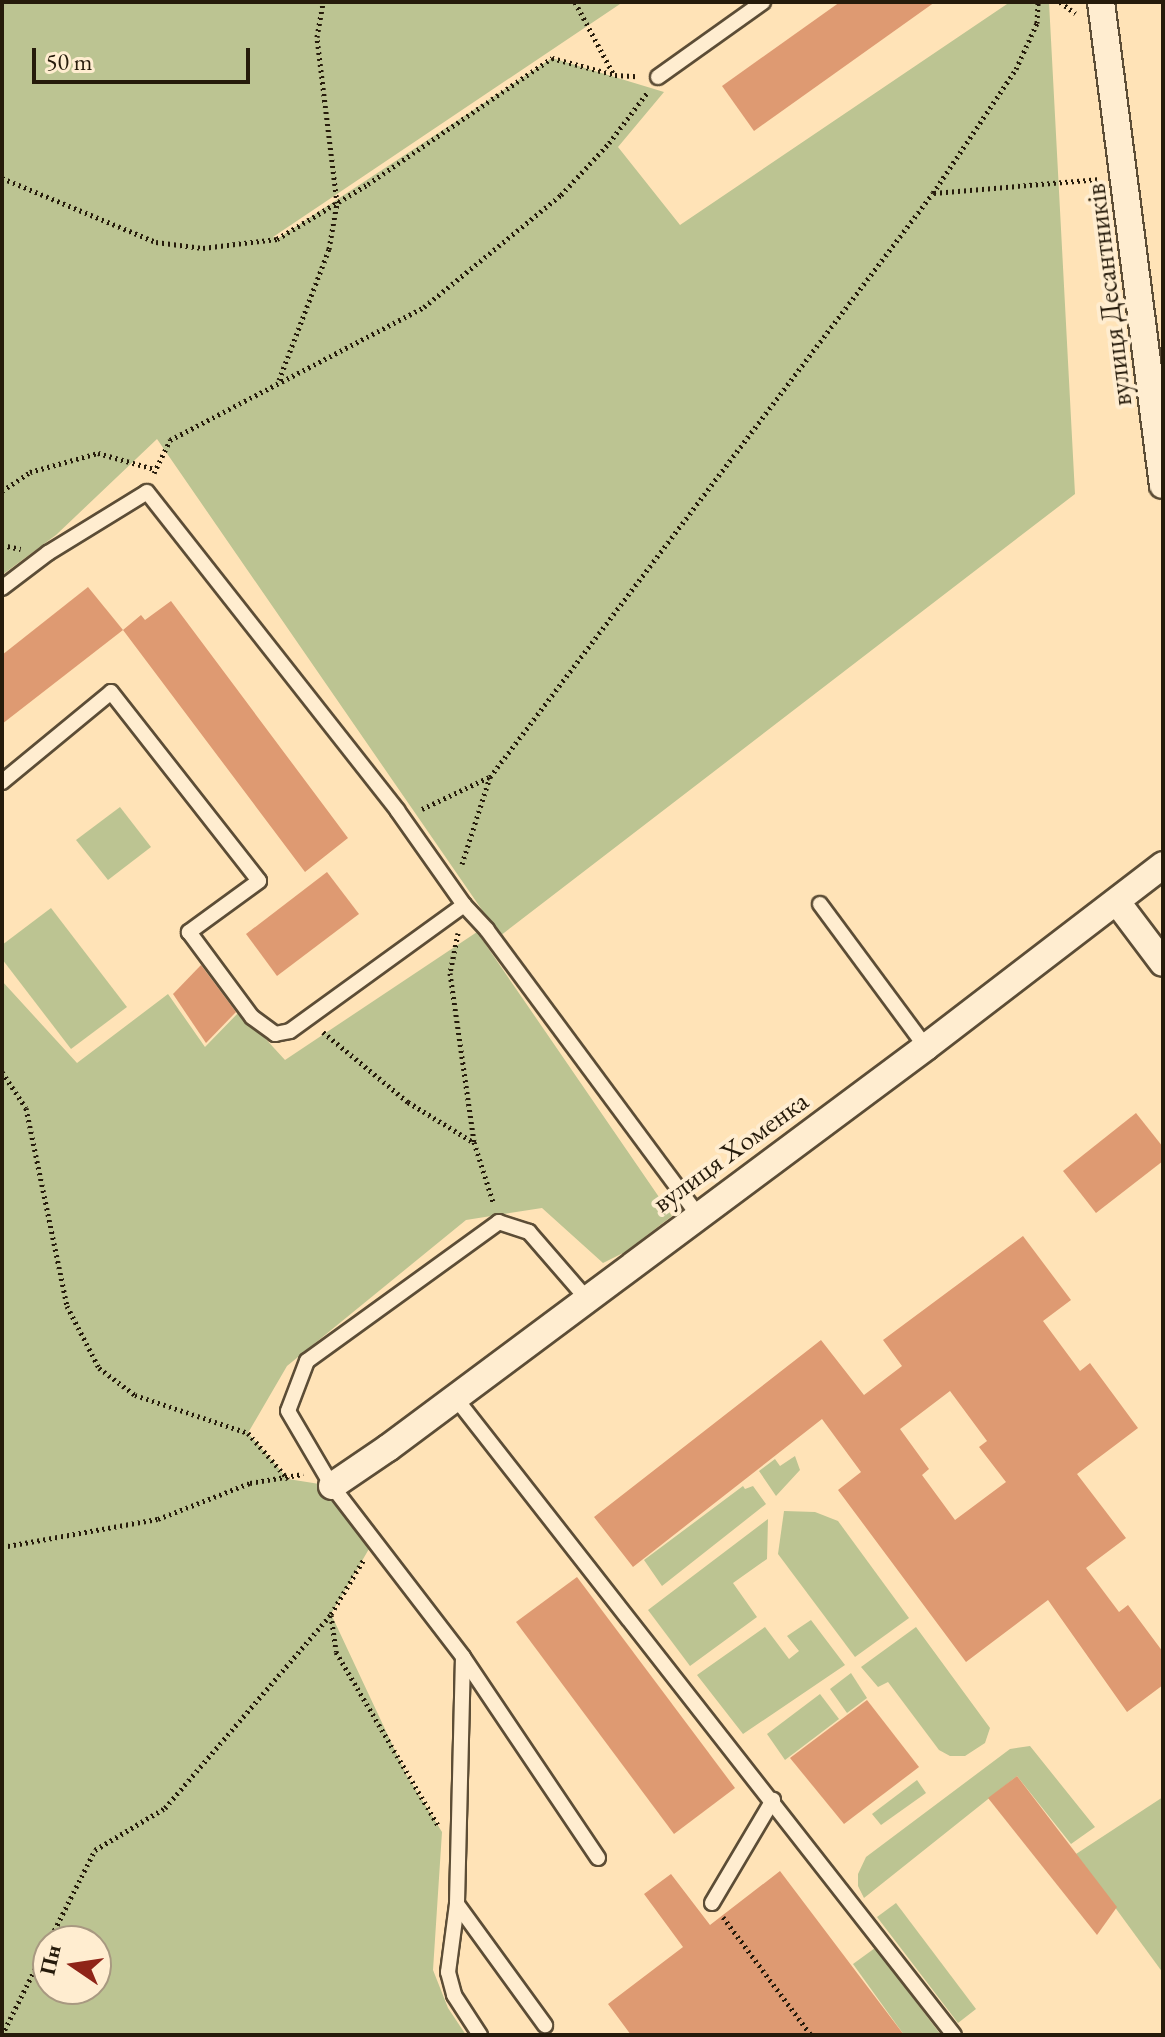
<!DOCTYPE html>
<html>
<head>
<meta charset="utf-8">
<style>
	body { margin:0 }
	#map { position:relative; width:1165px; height:2037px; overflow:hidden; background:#ffe3b7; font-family:"EB Garamond",serif }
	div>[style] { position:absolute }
	.green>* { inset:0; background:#bcc492 }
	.building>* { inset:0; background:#de9a72 }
	.path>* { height:5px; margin-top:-2.5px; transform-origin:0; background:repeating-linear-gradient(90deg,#261b0b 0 2px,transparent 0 6px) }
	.roads { filter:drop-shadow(2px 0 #5c4d36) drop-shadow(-2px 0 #5c4d36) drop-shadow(0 2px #5c4d36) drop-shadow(0 -2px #5c4d36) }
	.service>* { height:14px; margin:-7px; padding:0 7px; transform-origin:7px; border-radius:7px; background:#ffedd0 }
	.minor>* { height:26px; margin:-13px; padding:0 13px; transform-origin:13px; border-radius:13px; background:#ffedd0 }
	span { translate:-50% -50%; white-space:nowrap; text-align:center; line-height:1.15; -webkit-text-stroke:8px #ffedd0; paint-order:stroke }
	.street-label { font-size:28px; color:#261b0b }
	.frame { position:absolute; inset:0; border:4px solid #261b0b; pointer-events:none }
	.north { position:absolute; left:32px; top:1925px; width:80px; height:80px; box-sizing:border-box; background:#ffedd0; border:2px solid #a89981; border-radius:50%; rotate:283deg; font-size:22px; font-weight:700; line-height:32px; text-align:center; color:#261b0b }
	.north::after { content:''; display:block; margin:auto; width:28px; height:36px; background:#8f2418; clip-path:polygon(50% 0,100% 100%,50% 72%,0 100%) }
	.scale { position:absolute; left:32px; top:48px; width:218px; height:36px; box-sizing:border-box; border:4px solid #261b0b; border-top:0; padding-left:10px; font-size:24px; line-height:28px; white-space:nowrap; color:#261b0b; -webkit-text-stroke:6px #ffedd0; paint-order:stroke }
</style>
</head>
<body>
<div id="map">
	<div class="green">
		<div style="clip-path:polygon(2px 2px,623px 2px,273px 237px,277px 239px,552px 58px,664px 92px,618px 147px,680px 225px,1010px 2px,1049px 2px,1075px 494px,500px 936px,157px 439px,56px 535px,2px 575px)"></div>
		<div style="clip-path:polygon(120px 807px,151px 847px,108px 880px,76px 840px)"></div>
		<div style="clip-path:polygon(51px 908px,127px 1007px,71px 1049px,2px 959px,2px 945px)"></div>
		<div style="clip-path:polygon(evenodd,477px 932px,672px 1216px,625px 1252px,603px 1263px,542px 1208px,466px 1220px,287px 1366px,248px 1433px,288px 1479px,332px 1486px,373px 1542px,331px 1614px,407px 1776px,442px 1832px,433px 1970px,448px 2008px,466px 2035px,2px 2035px,2px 981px,77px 1063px,168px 994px,205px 1047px,240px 1011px,285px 1060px,477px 932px,48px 1941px,96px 1941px,96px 1989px,48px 1989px,48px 1941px)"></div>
		<div style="clip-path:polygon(795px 1456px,800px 1470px,776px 1496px,759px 1471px,775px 1459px,780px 1466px)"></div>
		<div style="clip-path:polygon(743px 1486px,745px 1489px,753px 1486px,766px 1504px,662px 1586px,644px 1560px)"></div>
		<div style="clip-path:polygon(784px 1511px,815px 1512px,838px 1521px,909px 1618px,855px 1657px,778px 1554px)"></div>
		<div style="clip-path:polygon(768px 1519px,767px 1559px,733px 1583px,757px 1617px,690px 1666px,648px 1610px)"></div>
		<div style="clip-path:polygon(811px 1620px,845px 1665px,743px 1734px,697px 1675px,765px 1627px,789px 1659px,799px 1651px,787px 1636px)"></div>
		<div style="clip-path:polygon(916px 1627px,990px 1728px,985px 1743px,965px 1756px,950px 1756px,939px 1750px,888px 1682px,878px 1687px,861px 1667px)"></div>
		<div style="clip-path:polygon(851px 1673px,867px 1698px,847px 1713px,830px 1689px)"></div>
		<div style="clip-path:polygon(820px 1694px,839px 1719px,785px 1760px,767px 1734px)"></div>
		<div style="clip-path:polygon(1030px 1746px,1095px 1827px,1071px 1844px,1017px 1776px,864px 1898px,858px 1886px,858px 1874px,866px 1857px,1010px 1749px)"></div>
		<div style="clip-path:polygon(917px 1780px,926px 1793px,881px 1825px,872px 1814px)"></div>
		<div style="clip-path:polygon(1163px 1797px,1163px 1973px,1076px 1854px)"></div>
		<div style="clip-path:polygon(896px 1903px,976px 2009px,958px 2023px,877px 1917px)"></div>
		<div style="clip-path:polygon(875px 1948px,941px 2035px,904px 2035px,853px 1964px)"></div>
	</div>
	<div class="building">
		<div style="clip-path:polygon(840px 2px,935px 2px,754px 131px,722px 86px)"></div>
		<div style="clip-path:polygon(88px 587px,123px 630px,2px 724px,2px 655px)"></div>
		<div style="clip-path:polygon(171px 601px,348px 838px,305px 872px,123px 630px,141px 615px,145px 620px)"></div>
		<div style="clip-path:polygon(327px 872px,359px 914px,277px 976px,246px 934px)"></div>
		<div style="clip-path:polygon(201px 965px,236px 1012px,206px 1043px,173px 994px)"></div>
		<div style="clip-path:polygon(1136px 1113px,1163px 1147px,1163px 1161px,1096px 1213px,1063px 1171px)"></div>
		<div style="clip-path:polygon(evenodd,1023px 1236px,1071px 1300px,1043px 1321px,1080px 1371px,1090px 1363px,1138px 1428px,1077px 1474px,1126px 1538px,1086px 1568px,1119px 1612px,1128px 1605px,1163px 1652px,1163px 1685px,1127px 1712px,1048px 1600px,966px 1662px,838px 1490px,861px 1472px,822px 1419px,633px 1567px,594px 1517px,821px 1340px,864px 1395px,902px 1366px,883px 1340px,1023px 1236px,950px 1391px,987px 1441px,979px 1447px,1006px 1482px,955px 1520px,922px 1475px,929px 1469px,900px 1429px,950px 1391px)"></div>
		<div style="clip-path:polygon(577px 1577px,735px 1788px,674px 1834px,516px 1622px)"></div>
		<div style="clip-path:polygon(867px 1700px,919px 1767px,844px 1824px,790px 1758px)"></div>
		<div style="clip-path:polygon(1017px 1776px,1117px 1907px,1097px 1935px,988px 1798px)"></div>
		<div style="clip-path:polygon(780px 1871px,904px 2035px,631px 2035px,608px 2004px,683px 1947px,644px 1894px,671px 1874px,710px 1925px)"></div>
	</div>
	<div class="path">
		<div style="left:575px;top:2px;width:83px;rotate:61.9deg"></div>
		<div style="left:1060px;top:2px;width:19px;rotate:36deg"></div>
		<div style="left:2px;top:178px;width:167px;rotate:22.6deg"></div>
		<div style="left:156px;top:242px;width:47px;rotate:7.3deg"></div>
		<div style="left:203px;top:248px;width:75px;rotate:-6.9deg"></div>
		<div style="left:277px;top:239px;width:106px;rotate:-31.1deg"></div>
		<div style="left:368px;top:184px;width:223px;rotate:-34.4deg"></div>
		<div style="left:552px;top:58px;width:65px;rotate:15.1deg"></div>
		<div style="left:615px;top:75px;width:22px;rotate:3deg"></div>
		<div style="left:934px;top:193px;width:167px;rotate:-4.8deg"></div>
		<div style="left:279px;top:380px;width:140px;rotate:-69.1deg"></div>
		<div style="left:329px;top:249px;width:47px;rotate:-80.1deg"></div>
		<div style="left:337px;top:203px;width:167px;rotate:-96.9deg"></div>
		<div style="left:317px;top:37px;width:36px;rotate:-80deg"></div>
		<div style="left:154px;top:473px;width:37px;rotate:-64deg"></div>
		<div style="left:170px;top:440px;width:287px;rotate:-27.6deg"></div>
		<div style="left:424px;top:307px;width:177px;rotate:-39.3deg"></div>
		<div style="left:561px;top:195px;width:71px;rotate:-47.3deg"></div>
		<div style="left:609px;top:143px;width:63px;rotate:-52.8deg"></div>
		<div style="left:2px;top:491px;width:34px;rotate:-34deg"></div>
		<div style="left:30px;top:472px;width:71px;rotate:-15.6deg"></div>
		<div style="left:98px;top:453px;width:58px;rotate:15.9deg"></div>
		<div style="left:2px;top:545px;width:19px;rotate:12deg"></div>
		<div style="left:422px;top:809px;width:74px;rotate:-25.5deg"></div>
		<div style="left:462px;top:864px;width:91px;rotate:-72.2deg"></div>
		<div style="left:490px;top:777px;width:733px;rotate:-52.82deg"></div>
		<div style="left:933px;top:193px;width:149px;rotate:-56.2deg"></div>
		<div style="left:1016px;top:69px;width:51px;rotate:-65.5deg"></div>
		<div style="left:1037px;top:23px;width:21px;rotate:-87deg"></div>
		<div style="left:458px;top:933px;width:41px;rotate:101.3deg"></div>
		<div style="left:450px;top:973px;width:171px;rotate:81.9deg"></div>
		<div style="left:474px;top:1142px;width:63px;rotate:72.4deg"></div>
		<div style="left:323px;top:1032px;width:110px;rotate:39.5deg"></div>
		<div style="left:408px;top:1102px;width:76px;rotate:31.6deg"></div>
		<div style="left:2px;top:1072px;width:43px;rotate:56.3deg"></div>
		<div style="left:26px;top:1108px;width:202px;rotate:78.3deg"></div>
		<div style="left:67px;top:1306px;width:70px;rotate:62.7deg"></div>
		<div style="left:99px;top:1368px;width:45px;rotate:36.9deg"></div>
		<div style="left:135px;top:1395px;width:119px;rotate:18.6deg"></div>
		<div style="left:248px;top:1433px;width:61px;rotate:49deg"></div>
		<div style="left:2px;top:1547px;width:158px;rotate:-10.2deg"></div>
		<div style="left:158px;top:1519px;width:99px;rotate:-21.4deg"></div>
		<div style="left:250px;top:1483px;width:54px;rotate:-9.6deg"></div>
		<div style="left:331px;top:1615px;width:37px;rotate:82deg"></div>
		<div style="left:336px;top:1652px;width:201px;rotate:59.5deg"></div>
		<div style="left:723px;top:1917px;width:147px;rotate:53.3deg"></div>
		<div style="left:49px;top:1941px;width:102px;rotate:-63.2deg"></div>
		<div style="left:95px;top:1850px;width:82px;rotate:-31deg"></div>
		<div style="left:165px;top:1808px;width:255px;rotate:-49.4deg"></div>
		<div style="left:331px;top:1614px;width:64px;rotate:-59deg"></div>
		<div style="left:2px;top:2035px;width:103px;rotate:-63.4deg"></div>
	</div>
	<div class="roads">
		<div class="service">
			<div style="left:658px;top:77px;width:129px;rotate:-35.5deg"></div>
			<div style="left:2px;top:588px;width:58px;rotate:-37.3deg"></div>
			<div style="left:48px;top:553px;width:116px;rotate:-31.6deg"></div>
			<div style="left:147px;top:492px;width:405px;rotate:51.8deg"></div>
			<div style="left:397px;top:810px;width:116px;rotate:54.8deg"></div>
			<div style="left:464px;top:905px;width:34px;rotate:47deg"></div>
			<div style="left:487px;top:930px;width:353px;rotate:53.5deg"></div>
			<div style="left:2px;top:782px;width:141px;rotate:-39.5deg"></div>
			<div style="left:111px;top:692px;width:240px;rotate:51.9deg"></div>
			<div style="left:259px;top:881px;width:87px;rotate:143.9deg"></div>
			<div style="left:189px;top:932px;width:106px;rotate:53.5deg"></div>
			<div style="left:252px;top:1017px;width:29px;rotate:36deg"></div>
			<div style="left:275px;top:1034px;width:15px;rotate:-11deg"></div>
			<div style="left:290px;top:1031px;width:215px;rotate:-35.9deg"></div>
			<div style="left:820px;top:904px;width:178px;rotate:53.5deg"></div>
			<div style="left:587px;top:1299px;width:89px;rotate:-130.9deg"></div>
			<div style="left:529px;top:1232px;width:32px;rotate:-162deg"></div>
			<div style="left:499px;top:1222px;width:237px;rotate:144.1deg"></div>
			<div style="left:307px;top:1361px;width:53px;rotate:110.8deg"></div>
			<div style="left:288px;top:1411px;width:87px;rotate:59.6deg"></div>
			<div style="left:332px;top:1486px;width:215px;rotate:52.5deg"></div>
			<div style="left:463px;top:1657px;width:242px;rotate:56.1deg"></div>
			<div style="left:454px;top:1396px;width:811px;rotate:51.96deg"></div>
			<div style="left:463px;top:1657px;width:247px;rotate:91.4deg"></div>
			<div style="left:457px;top:1904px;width:69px;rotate:97.5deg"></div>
			<div style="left:448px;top:1972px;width:24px;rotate:75deg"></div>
			<div style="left:454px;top:1995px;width:48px;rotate:57deg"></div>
			<div style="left:712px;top:1903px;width:120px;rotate:-59.4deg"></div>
			<div style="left:457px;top:1904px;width:150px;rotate:54deg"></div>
		</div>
		<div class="minor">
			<div style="left:1101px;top:2px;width:487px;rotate:82.7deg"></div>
			<div style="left:1117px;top:902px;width:76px;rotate:53deg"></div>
			<div style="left:332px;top:1486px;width:68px;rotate:-34.2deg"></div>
			<div style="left:388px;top:1448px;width:671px;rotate:-36.7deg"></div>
			<div style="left:926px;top:1047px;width:299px;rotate:-37.5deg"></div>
		</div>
	</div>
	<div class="street-label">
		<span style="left:1108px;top:295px;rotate:-97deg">вулиця Десантників</span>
		<span style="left:730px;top:1151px;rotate:-36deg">вулиця Хоменка</span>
	</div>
	<div class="frame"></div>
	<div class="north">Пн</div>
	<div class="scale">50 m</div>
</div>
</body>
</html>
